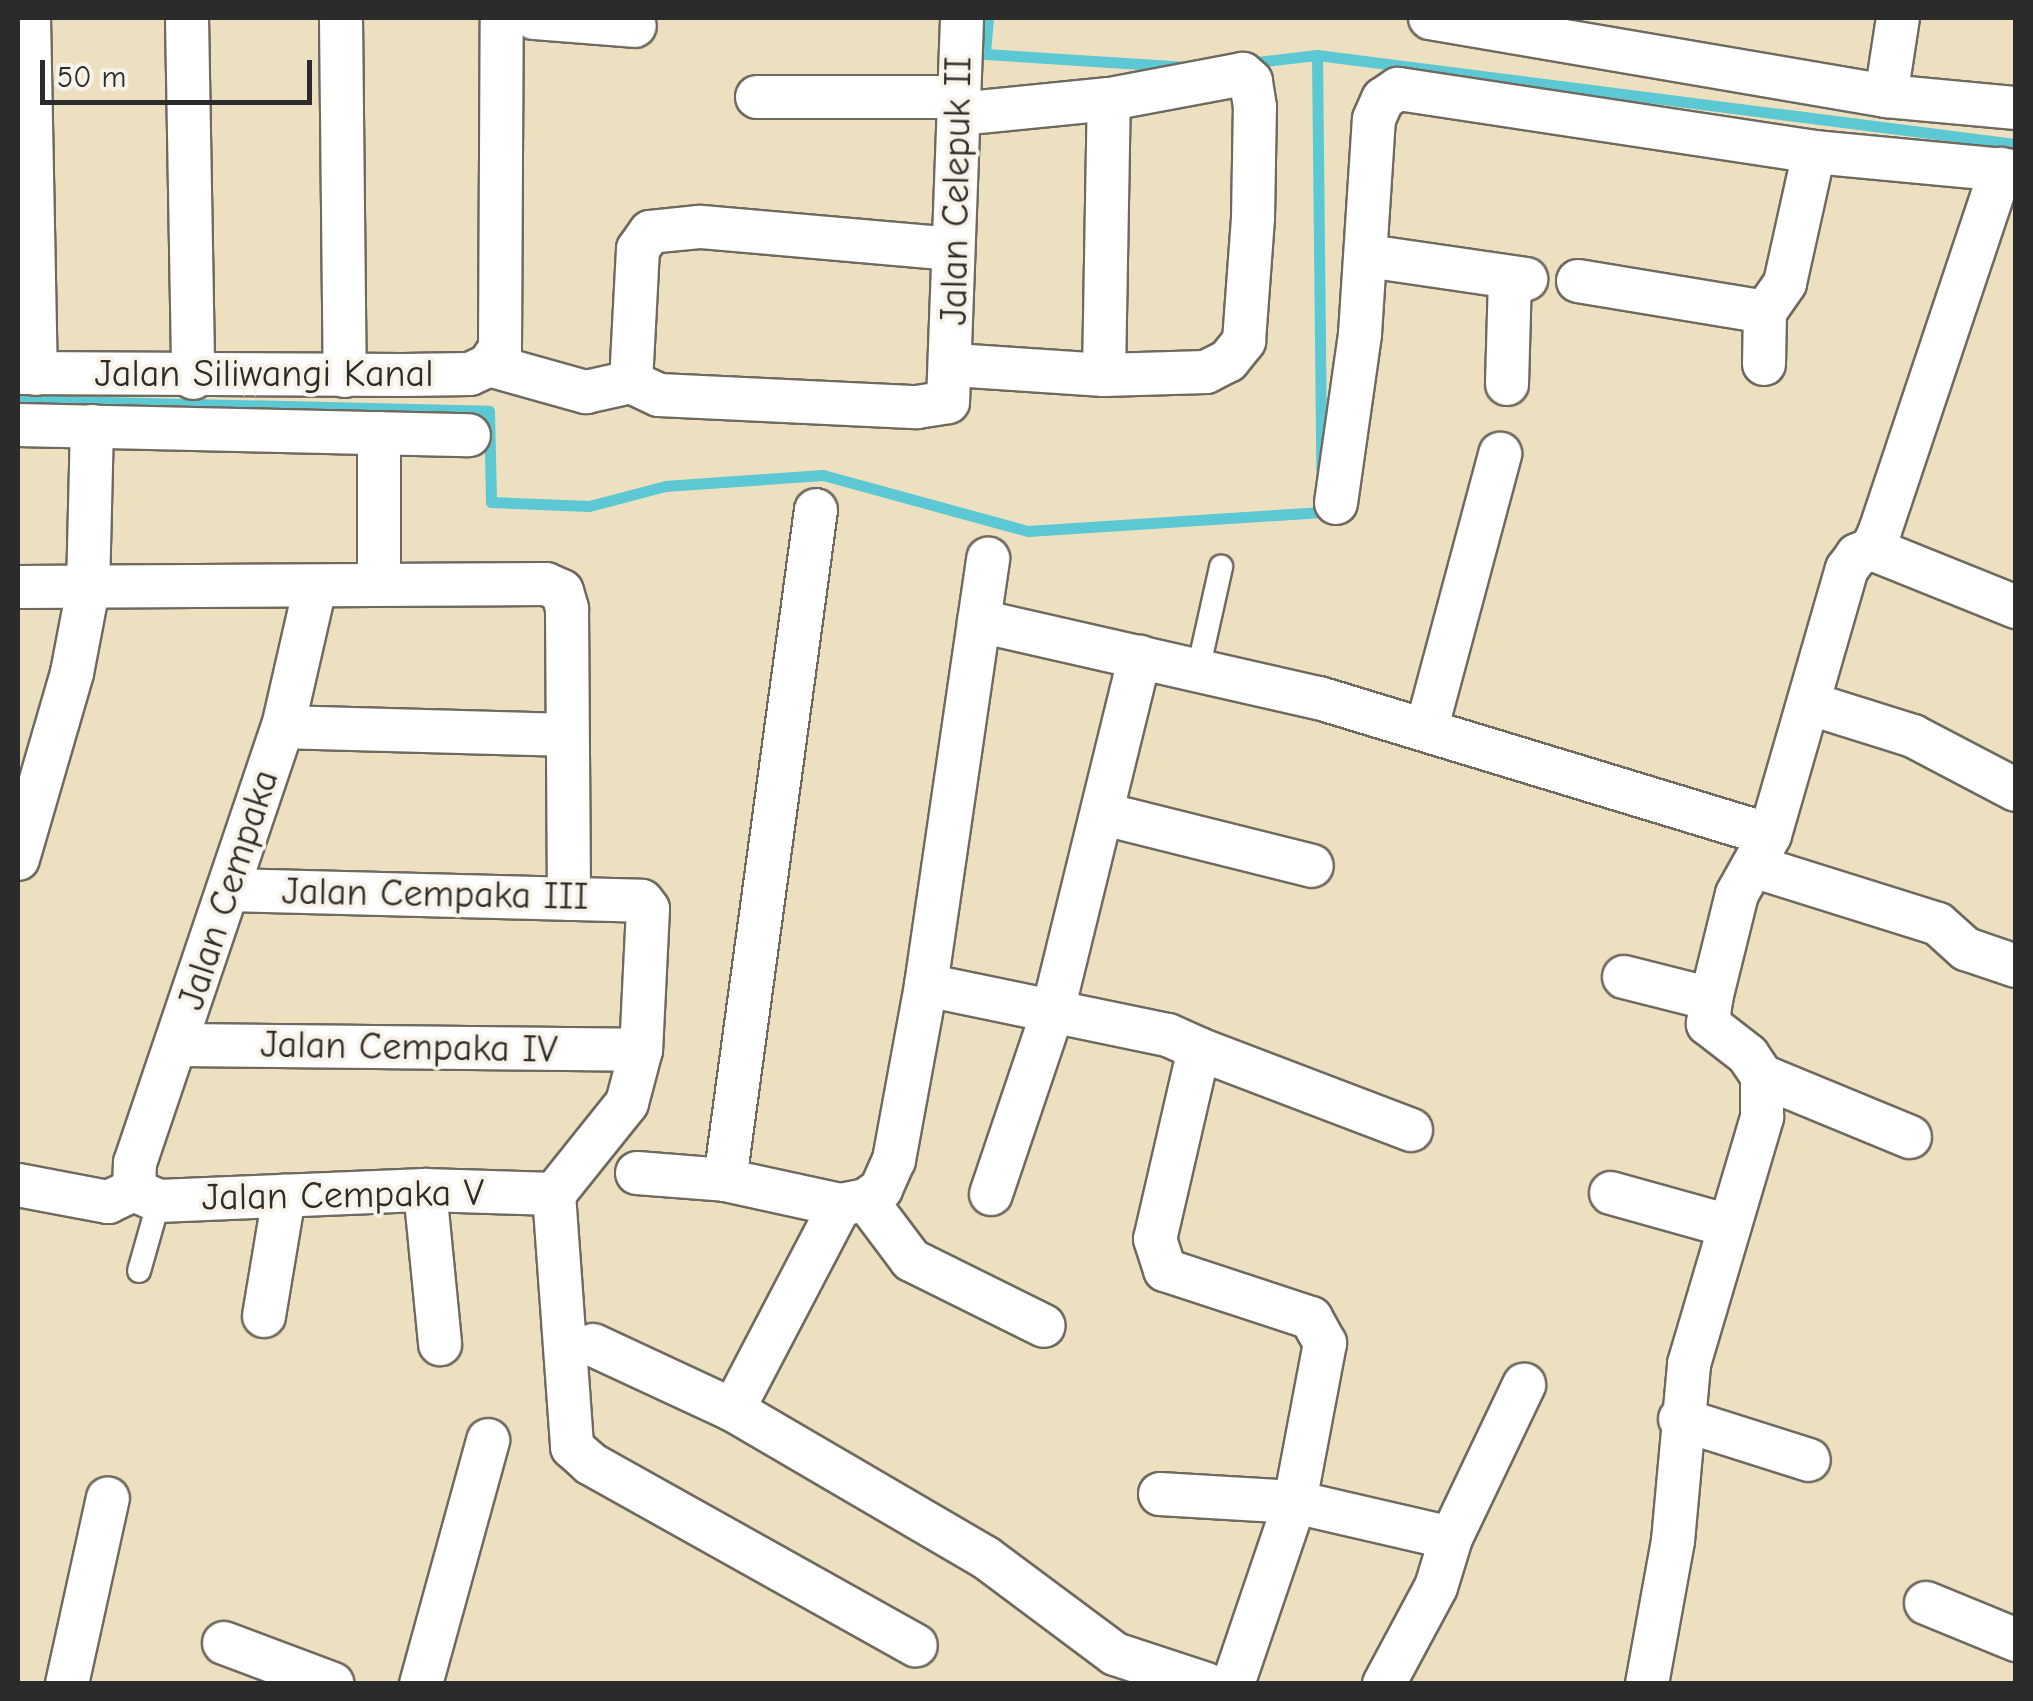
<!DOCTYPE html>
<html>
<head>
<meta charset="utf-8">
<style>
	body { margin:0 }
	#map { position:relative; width:2033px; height:1701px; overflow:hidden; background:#ede0c0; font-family:"Comic Neue",sans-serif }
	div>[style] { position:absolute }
	.stream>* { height:11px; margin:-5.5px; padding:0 5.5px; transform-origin:5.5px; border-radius:5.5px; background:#5cc8d4 }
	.roads { filter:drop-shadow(2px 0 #6f6a5f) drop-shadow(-2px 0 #6f6a5f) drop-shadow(0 2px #6f6a5f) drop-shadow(0 -2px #6f6a5f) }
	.lane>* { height:22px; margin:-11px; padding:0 11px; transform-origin:11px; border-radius:11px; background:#fff }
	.street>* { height:42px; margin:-21px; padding:0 21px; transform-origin:21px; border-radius:21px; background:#fff }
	span { translate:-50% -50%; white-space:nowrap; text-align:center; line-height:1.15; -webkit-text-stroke:8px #f7f3e8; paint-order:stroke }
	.street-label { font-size:38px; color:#2b2b2b }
	.frame { position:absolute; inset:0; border:20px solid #2b2b2b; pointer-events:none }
	.scale { position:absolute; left:40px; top:60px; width:272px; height:45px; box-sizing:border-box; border:5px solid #2b2b2b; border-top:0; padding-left:12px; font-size:30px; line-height:35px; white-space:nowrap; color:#2b2b2b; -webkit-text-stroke:8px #f7f3e8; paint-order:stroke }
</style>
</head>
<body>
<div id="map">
	<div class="stream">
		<div style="left:988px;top:18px;width:36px;rotate:95deg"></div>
		<div style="left:985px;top:54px;width:199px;rotate:3.7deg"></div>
		<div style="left:1317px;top:55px;width:416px;rotate:89.4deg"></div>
		<div style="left:1247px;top:63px;width:70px;rotate:-6.5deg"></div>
		<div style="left:1317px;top:55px;width:705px;rotate:7.26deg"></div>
		<div style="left:18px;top:400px;width:471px;rotate:1.3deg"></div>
		<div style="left:489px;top:411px;width:91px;rotate:88.7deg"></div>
		<div style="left:491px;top:502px;width:98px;rotate:2.3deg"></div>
		<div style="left:589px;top:506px;width:79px;rotate:-14.7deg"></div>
		<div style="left:665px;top:486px;width:158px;rotate:-4deg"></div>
		<div style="left:823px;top:475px;width:213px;rotate:15.3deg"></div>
		<div style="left:1028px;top:531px;width:295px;rotate:-3.7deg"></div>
		<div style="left:1322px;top:512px;width:8px;rotate:-97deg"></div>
	</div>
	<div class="roads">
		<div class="lane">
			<div style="left:1198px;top:670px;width:106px;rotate:-77.4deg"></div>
			<div style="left:139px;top:1271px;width:73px;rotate:-74.1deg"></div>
		</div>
		<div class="street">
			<div style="left:29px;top:18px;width:356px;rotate:88.9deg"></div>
			<div style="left:187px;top:18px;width:360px;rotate:89deg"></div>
			<div style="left:341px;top:18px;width:358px;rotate:89.4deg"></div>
			<div style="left:534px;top:18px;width:101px;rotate:4.5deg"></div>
			<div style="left:1430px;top:18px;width:463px;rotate:9.7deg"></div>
			<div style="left:1886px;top:96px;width:131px;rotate:5.3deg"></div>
			<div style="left:1886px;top:96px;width:79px;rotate:-81.3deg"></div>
			<div style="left:757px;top:97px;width:203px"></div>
			<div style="left:953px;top:249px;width:255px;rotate:-175deg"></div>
			<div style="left:699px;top:227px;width:49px;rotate:174.2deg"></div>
			<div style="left:650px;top:232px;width:21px;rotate:125deg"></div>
			<div style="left:638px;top:249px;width:133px;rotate:93deg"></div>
			<div style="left:631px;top:382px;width:31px;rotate:25deg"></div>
			<div style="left:659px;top:395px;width:258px;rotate:2.7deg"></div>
			<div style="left:917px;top:407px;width:31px;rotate:-9deg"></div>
			<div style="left:948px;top:402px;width:384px;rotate:-87.9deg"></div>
			<div style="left:1368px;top:256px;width:160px;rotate:8.3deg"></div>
			<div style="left:1578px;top:281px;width:190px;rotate:9.4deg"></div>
			<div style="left:1765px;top:312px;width:35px;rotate:-55deg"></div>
			<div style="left:1785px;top:283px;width:134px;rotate:-77.5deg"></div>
			<div style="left:1764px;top:364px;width:52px;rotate:-88.9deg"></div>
			<div style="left:489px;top:365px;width:101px;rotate:15.6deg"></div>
			<div style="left:586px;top:392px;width:46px;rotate:-12.5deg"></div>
			<div style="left:954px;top:365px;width:150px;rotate:3.8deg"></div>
			<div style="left:1104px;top:375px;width:102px;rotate:-1.7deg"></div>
			<div style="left:1206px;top:372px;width:25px;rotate:-27deg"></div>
			<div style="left:1228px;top:361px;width:26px;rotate:-51deg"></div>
			<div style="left:1244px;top:341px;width:123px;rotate:-85.8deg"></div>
			<div style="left:1253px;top:218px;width:111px;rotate:-89deg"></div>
			<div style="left:1255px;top:107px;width:26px;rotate:-99deg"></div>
			<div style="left:1251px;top:81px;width:11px;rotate:-139deg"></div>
			<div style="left:1243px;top:74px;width:136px;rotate:169.4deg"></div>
			<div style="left:1109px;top:99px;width:151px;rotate:174.3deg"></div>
			<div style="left:18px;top:373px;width:385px;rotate:0.3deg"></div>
			<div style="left:403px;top:375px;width:67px;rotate:-0.9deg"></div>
			<div style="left:470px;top:374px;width:21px;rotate:-25deg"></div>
			<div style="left:489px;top:365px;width:20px;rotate:-57deg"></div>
			<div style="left:500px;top:348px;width:330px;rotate:-89.7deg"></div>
			<div style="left:1104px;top:375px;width:276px;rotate:-89deg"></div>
			<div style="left:1507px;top:384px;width:106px;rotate:-88.4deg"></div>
			<div style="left:18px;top:425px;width:451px;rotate:1.3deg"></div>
			<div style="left:379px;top:433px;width:151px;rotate:90deg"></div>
			<div style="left:1336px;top:503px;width:171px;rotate:-81.9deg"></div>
			<div style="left:1360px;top:334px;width:215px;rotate:-86.3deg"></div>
			<div style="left:1374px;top:119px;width:22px;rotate:-66deg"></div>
			<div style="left:1383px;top:99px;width:18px;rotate:-34deg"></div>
			<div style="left:1398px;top:89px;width:421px;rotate:8.6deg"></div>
			<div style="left:1814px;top:152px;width:203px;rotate:5.4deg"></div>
			<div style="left:1872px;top:549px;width:155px;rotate:21.9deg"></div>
			<div style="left:18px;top:587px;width:528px;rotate:-0.33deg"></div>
			<div style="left:546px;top:584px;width:17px;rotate:24deg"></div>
			<div style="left:562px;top:591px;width:19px;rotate:74deg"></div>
			<div style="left:567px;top:609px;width:290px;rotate:89.6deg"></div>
			<div style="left:979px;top:621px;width:349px;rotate:12.8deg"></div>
			<div style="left:1319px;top:698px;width:471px;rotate:16.9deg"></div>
			<div style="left:1811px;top:704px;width:107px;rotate:17.4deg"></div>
			<div style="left:1913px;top:736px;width:116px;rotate:27.7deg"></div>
			<div style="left:283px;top:727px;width:283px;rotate:1.6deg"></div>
			<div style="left:1427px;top:727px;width:283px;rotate:-75deg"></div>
			<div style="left:1104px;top:814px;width:214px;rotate:14deg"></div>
			<div style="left:18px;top:859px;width:194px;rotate:-73.8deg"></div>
			<div style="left:72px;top:673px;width:86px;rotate:-79.2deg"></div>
			<div style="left:88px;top:589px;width:163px;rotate:-88.6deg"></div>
			<div style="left:1753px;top:866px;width:194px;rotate:17.4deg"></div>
			<div style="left:1938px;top:924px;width:38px;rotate:42deg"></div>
			<div style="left:1966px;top:949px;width:53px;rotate:18.8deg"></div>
			<div style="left:228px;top:890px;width:414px;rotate:1.5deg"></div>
			<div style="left:642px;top:901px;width:10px;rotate:53deg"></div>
			<div style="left:648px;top:909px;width:141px;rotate:92.8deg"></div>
			<div style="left:641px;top:1050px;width:55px;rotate:104.8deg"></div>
			<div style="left:627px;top:1103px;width:117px;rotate:128.7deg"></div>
			<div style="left:1624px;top:977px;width:90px;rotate:14.2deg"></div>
			<div style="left:926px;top:985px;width:247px;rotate:11.7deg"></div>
			<div style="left:1168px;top:1035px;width:34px;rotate:24deg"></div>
			<div style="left:1199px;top:1049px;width:195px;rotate:103deg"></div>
			<div style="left:1155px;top:1239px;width:33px;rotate:72deg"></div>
			<div style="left:1165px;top:1270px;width:154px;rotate:18.2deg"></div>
			<div style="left:1311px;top:1318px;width:29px;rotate:61deg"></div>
			<div style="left:1325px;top:1343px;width:162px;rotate:100.7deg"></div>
			<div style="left:1295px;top:1502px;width:192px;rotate:108.8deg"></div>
			<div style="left:177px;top:1045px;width:464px;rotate:0.6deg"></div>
			<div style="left:1199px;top:1049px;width:227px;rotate:20.9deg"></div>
			<div style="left:1762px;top:1076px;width:160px;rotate:22.4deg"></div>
			<div style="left:637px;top:1173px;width:88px;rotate:4.5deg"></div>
			<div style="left:725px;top:1180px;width:118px;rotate:12.3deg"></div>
			<div style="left:840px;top:1205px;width:26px;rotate:-11deg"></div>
			<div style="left:866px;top:1200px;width:19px;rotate:-36deg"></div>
			<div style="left:881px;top:1189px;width:32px;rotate:-66deg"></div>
			<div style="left:894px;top:1160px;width:178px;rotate:-79.6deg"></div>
			<div style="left:926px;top:985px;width:431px;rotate:-81.7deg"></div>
			<div style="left:725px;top:1180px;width:676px;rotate:-82.27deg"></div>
			<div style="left:18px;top:1185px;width:92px;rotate:10.7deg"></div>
			<div style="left:108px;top:1202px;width:29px;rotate:-25deg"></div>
			<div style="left:134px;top:1190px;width:27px;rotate:-88deg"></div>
			<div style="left:135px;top:1163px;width:460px;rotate:-71.3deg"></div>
			<div style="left:283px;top:727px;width:144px;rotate:-77.1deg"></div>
			<div style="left:134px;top:1190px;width:27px;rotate:24deg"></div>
			<div style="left:159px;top:1201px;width:266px;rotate:-2.4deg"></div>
			<div style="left:425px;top:1190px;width:129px;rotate:1.8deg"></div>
			<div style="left:425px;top:1190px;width:155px;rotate:84.4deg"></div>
			<div style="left:1611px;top:1193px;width:123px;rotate:15.6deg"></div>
			<div style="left:554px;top:1194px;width:254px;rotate:85.9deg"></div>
			<div style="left:572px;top:1447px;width:25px;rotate:42deg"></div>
			<div style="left:591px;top:1464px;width:372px;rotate:29.2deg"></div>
			<div style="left:991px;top:1194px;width:190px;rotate:-71.3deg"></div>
			<div style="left:1052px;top:1014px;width:368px;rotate:-76.2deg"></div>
			<div style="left:866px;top:1200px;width:75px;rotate:53.1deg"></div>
			<div style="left:911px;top:1260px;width:148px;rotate:26.4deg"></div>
			<div style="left:264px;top:1316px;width:122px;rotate:-80.5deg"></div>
			<div style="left:593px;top:1345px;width:154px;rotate:24.9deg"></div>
			<div style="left:733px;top:1410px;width:292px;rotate:30.3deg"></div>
			<div style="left:985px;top:1557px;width:162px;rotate:36.7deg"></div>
			<div style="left:1115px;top:1654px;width:96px;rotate:18.2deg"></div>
			<div style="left:733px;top:1410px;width:231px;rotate:-62.4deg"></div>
			<div style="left:1680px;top:1419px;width:135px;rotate:17.6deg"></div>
			<div style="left:1160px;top:1494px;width:135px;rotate:3.4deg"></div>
			<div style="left:1295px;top:1502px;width:160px;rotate:13deg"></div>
			<div style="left:1451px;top:1538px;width:51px;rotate:107deg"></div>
			<div style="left:1436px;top:1587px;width:110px;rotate:118.2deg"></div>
			<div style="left:1451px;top:1538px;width:170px;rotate:-64.5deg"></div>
			<div style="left:1926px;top:1603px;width:97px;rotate:22.3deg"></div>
			<div style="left:224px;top:1643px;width:116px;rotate:20.6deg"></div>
			<div style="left:67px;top:1684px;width:190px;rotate:-77.6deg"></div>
			<div style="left:421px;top:1684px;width:253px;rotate:-74.6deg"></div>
			<div style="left:1647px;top:1684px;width:145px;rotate:-79.7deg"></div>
			<div style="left:1673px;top:1541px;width:178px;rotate:-84.8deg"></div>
			<div style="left:1689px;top:1364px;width:258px;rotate:-73.5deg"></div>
			<div style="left:1762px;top:1117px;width:41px;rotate:-90deg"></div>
			<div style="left:1762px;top:1076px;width:25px;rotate:-124deg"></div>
			<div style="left:1748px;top:1055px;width:51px;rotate:-142.2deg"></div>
			<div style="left:1708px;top:1024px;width:25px;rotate:-83deg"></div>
			<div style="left:1711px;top:999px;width:108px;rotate:-76.1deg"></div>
			<div style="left:1737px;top:894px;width:68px;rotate:-60.8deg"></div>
			<div style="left:1770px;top:835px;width:277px;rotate:-73.9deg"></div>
			<div style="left:1847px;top:569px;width:17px;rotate:-54deg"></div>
			<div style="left:1857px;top:555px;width:16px;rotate:-22deg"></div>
			<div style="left:1872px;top:549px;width:20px;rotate:-66deg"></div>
			<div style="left:1880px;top:531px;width:382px;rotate:-71.5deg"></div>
		</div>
	</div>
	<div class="street-label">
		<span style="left:957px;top:191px;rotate:-89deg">Jalan Celepuk II</span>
		<span style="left:264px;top:375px">Jalan Siliwangi Kanal</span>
		<span style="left:229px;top:890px;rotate:-72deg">Jalan Cempaka</span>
		<span style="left:435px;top:895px;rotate:1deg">Jalan Cempaka III</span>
		<span style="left:409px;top:1048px;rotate:1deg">Jalan Cempaka IV</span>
		<span style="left:343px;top:1196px;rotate:-1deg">Jalan Cempaka V</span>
	</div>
	<div class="frame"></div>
	<div class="scale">50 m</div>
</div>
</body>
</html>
